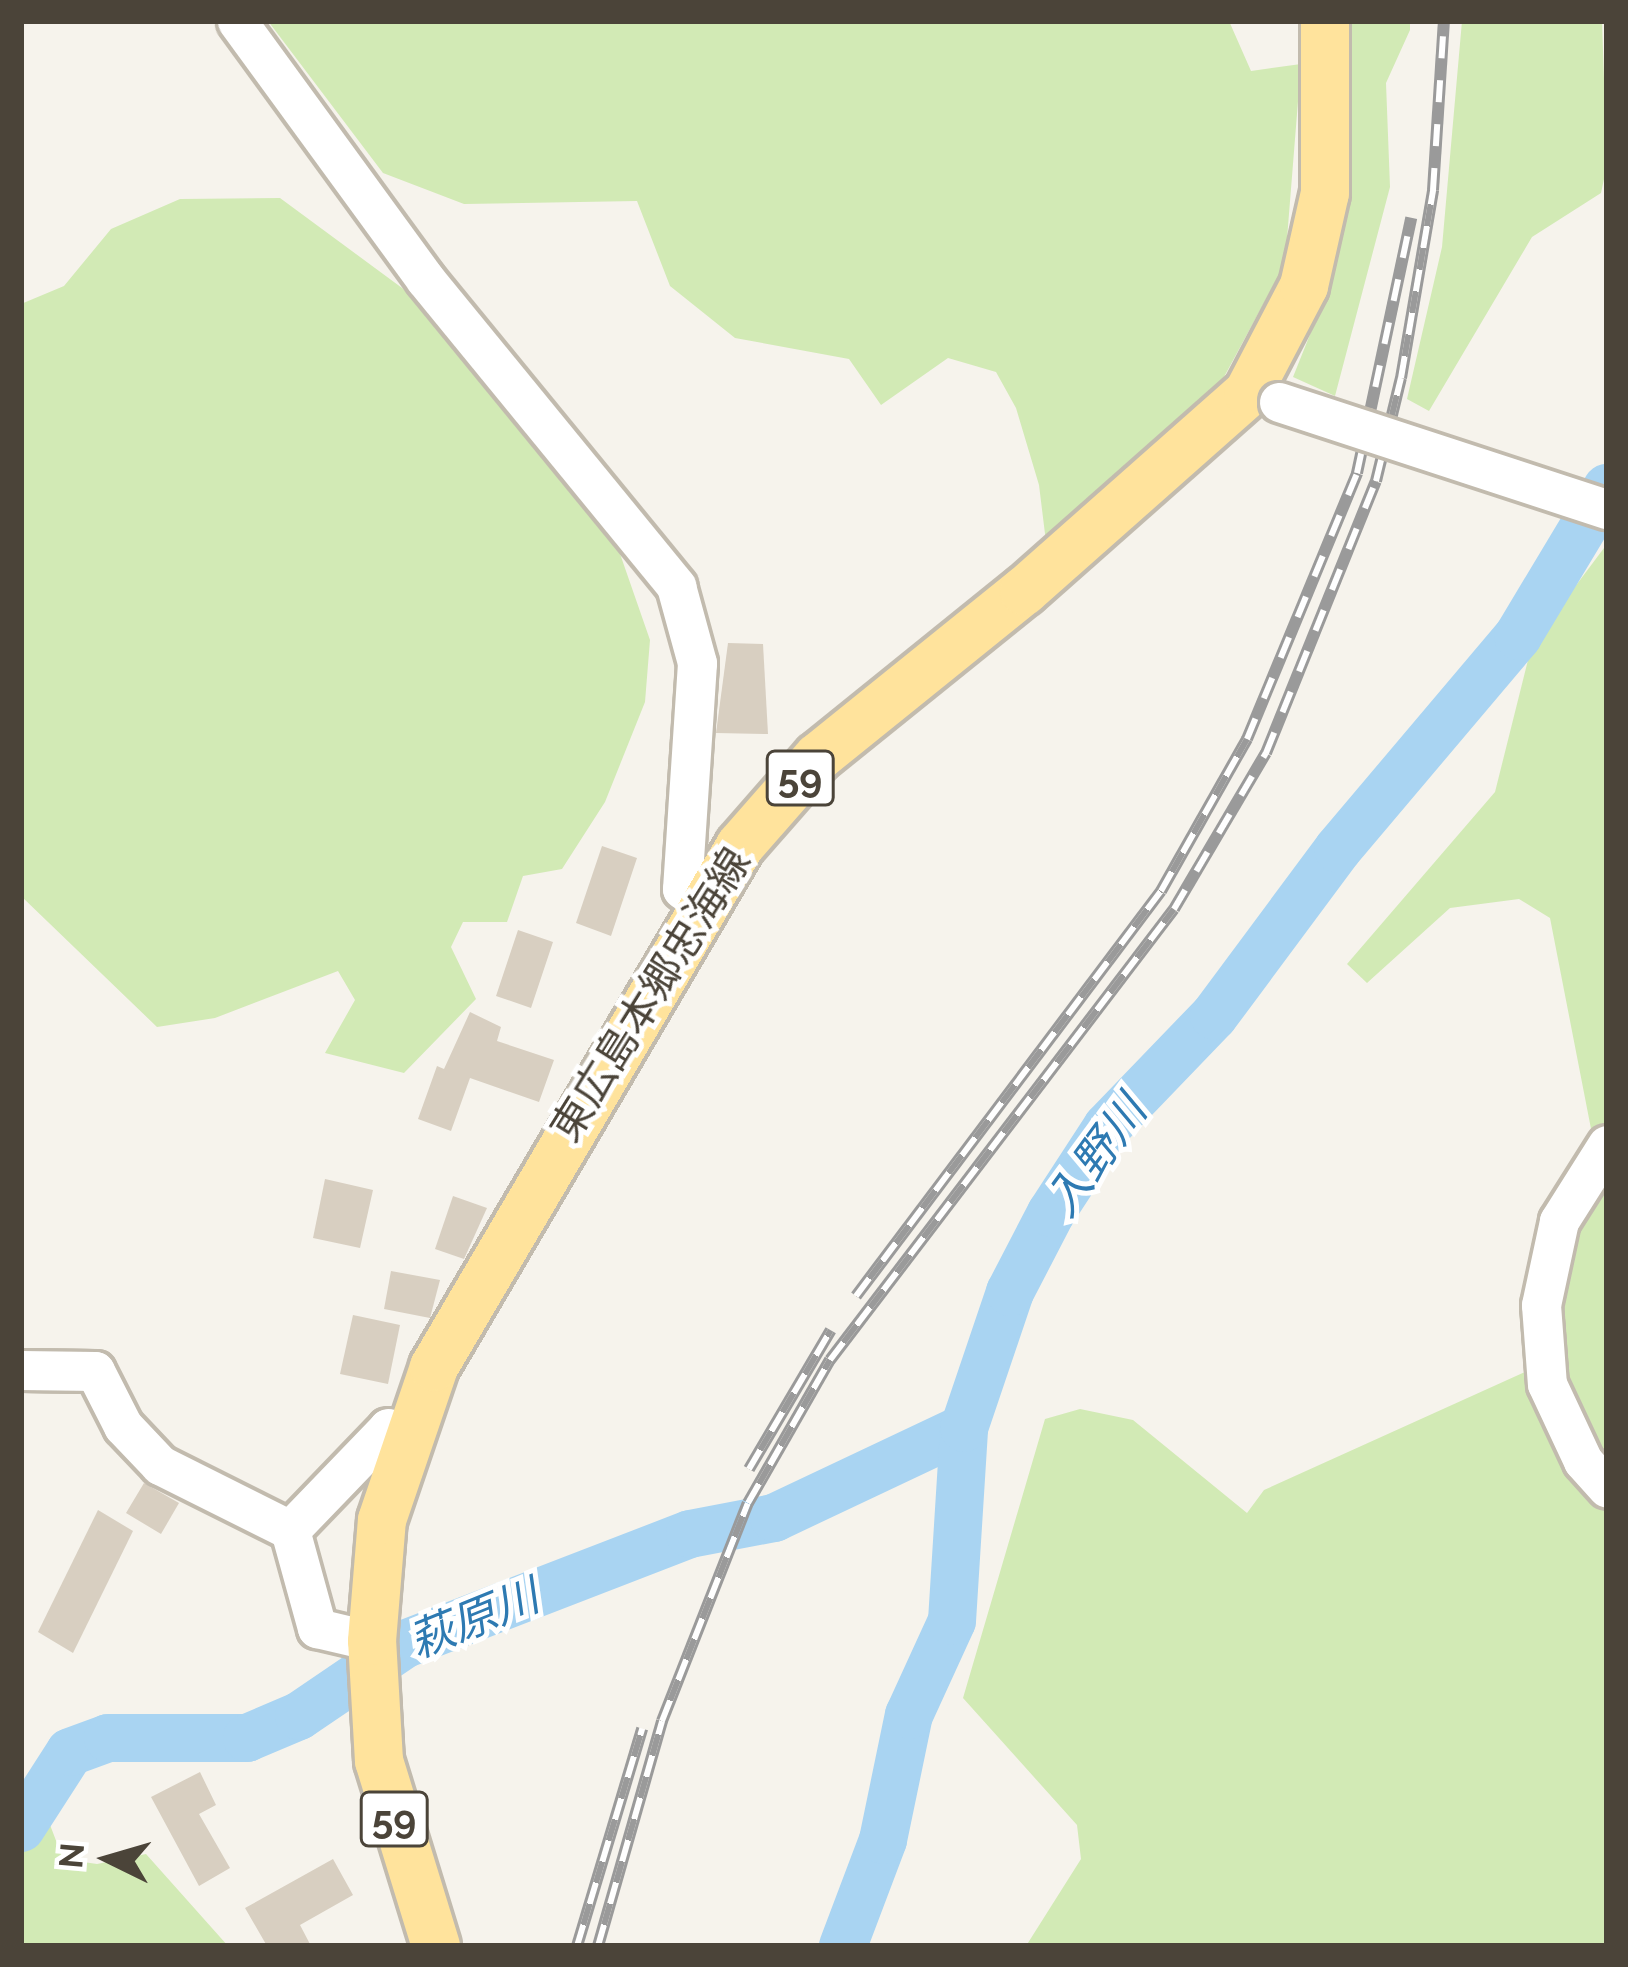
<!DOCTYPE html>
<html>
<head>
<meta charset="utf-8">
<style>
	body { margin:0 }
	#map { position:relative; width:1628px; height:1967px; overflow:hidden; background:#f6f3ec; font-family:Raleway,"Noto Sans JP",sans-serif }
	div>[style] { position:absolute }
	.green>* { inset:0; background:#d2eab5 }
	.river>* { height:48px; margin:-24px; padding:0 24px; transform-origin:24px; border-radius:24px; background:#a9d4f2 }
	.building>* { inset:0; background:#d8cfc1 }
	.roads { filter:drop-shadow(3px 0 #c2bbae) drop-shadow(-3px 0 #c2bbae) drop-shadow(0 3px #c2bbae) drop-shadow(0 -3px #c2bbae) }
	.minor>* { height:39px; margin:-19.5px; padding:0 19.5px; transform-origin:19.5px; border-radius:19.5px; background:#fff }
	.major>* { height:48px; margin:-24px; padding:0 24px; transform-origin:24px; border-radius:24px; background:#ffe39c }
	.rail>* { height:12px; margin-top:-6px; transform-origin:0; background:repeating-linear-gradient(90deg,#fff 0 22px,#9a9a9a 0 44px); box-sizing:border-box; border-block:3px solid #9a9a9a }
	.bridges { filter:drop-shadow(3px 0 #c2bbae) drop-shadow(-3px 0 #c2bbae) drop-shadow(0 3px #c2bbae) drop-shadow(0 -3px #c2bbae) }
	.minor-bridge>* { height:39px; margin:-19.5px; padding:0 19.5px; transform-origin:19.5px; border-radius:19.5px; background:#fff }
	span { translate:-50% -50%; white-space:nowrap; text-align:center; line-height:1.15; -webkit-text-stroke:10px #fff; paint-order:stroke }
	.shield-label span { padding:3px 9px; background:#fff; border:3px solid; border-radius:9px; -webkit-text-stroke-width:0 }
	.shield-label { font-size:39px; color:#4b4439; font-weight:700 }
	.street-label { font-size:42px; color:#4b4439 }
	.water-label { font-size:45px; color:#2e7ab2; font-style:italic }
	.frame { position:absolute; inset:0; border:24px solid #4b4439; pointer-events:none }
	.north { position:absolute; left:48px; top:1799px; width:120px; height:120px; -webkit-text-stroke:9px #fff; paint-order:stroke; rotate:275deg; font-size:33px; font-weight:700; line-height:48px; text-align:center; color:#4b4439 }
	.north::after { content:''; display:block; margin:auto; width:42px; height:54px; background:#4b4439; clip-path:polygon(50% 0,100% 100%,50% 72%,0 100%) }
</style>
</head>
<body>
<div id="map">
	<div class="green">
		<div style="clip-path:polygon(268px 21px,1229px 21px,1251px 71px,1301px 64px,1285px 264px,1224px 377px,1171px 437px,1046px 542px,1039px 485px,1016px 408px,996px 372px,948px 358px,881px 405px,849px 359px,735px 338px,670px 286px,637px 201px,464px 204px,383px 173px)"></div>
		<div style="clip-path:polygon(1346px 21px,1410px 21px,1410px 30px,1386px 83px,1390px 187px,1335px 396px,1293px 377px,1329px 287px)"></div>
		<div style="clip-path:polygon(1462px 21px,1602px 21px,1607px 165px,1601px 193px,1532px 237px,1429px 411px,1407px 399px,1442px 247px)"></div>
		<div style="clip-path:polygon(280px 198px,417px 299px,618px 548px,650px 640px,645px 702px,605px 802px,562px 869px,523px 876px,507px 922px,463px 922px,451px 947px,476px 999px,404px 1073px,325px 1053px,355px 1000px,338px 971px,215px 1018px,157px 1027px,21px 896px,21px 304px,64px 286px,111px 229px,180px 199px)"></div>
		<div style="clip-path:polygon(1607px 544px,1607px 1946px,1026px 1946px,1081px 1859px,1077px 1825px,963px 1698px,1045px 1419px,1080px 1409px,1133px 1420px,1247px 1513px,1264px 1490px,1527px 1371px,1520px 1314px,1532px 1242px,1593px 1139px,1550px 918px,1519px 899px,1450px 908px,1367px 983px,1347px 964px,1495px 792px,1532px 644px)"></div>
		<div style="clip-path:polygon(44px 1809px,63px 1859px,97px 1864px,146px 1854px,228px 1946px,21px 1946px,21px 1840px)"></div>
	</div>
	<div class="river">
		<div style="left:21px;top:1828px;width:90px;rotate:-57.2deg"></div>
		<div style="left:70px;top:1752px;width:40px;rotate:-20.2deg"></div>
		<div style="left:108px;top:1738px;width:139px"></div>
		<div style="left:247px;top:1738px;width:56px;rotate:-22.9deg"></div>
		<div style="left:299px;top:1716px;width:128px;rotate:-34.2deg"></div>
		<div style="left:405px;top:1644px;width:305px;rotate:-21.1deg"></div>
		<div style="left:690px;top:1534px;width:86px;rotate:-10.8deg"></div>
		<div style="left:774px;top:1518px;width:210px;rotate:-25.3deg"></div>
		<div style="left:843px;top:1946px;width:113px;rotate:-69.3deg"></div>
		<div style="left:883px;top:1840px;width:128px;rotate:-78.3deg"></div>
		<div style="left:909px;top:1715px;width:103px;rotate:-65.4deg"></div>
		<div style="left:952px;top:1621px;width:193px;rotate:-86.4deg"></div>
		<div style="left:964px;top:1428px;width:144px;rotate:-71.3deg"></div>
		<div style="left:1010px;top:1292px;width:89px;rotate:-62.6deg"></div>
		<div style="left:1051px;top:1213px;width:103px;rotate:-56.9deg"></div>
		<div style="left:1107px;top:1127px;width:154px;rotate:-46.1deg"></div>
		<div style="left:1214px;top:1016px;width:208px;rotate:-53.4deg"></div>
		<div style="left:1338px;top:849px;width:279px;rotate:-49.8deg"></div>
		<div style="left:1518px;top:636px;width:173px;rotate:-59deg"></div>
	</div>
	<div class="building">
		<div style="clip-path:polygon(728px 643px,763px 644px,768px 734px,716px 733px)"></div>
		<div style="clip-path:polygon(602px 846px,637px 858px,611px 936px,576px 923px)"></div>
		<div style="clip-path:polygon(518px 930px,553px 942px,531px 1008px,496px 996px)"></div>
		<div style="clip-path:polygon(470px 1012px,501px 1027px,497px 1041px,554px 1060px,539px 1102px,470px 1078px,451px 1131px,418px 1119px,437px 1066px,444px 1069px)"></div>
		<div style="clip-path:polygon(325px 1179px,373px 1190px,360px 1248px,313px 1238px)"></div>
		<div style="clip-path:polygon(453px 1196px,487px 1208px,464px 1259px,435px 1249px)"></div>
		<div style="clip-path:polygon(391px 1271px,440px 1280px,430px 1318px,384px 1309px)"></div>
		<div style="clip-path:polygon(353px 1315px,400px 1325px,388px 1384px,340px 1374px)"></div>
		<div style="clip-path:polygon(144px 1483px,179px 1503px,161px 1534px,126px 1513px)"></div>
		<div style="clip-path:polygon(98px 1510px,133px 1531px,73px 1653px,38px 1632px)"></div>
		<div style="clip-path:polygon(200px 1772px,216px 1805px,199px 1814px,230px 1868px,199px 1886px,151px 1797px)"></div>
		<div style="clip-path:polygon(333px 1859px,353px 1895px,300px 1925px,311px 1946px,267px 1946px,245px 1908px)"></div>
	</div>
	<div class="roads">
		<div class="minor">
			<div style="left:237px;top:21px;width:319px;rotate:53.9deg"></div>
			<div style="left:425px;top:279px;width:397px;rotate:50.7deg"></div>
			<div style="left:676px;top:586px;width:80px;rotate:74.7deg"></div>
			<div style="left:697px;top:663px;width:226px;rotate:93.8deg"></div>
			<div style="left:682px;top:889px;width:22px;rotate:34deg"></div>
			<div style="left:1607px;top:1145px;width:90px;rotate:122.3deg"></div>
			<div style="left:1559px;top:1221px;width:86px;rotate:102.1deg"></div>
			<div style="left:1541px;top:1305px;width:79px;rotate:85.7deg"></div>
			<div style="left:1547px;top:1384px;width:85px;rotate:64.9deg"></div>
			<div style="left:1583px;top:1461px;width:36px;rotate:48deg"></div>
			<div style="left:21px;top:1370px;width:74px;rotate:0.8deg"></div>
			<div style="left:95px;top:1371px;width:62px;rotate:63deg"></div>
			<div style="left:123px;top:1426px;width:54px;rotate:46.5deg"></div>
			<div style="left:160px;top:1465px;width:145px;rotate:26.6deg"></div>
			<div style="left:290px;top:1530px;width:102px;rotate:74.6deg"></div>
			<div style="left:317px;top:1628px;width:57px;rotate:13.3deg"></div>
			<div style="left:290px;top:1530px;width:141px;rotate:-46.1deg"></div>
			<div style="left:388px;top:1428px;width:18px;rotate:16deg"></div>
		</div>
		<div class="major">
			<div style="left:436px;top:1946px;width:194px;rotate:-107.1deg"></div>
			<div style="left:379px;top:1761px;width:120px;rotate:-93.3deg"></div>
			<div style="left:372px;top:1641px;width:121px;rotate:-85.3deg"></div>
			<div style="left:382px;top:1520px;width:162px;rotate:-71.2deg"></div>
			<div style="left:434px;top:1367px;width:604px;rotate:-59.57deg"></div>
			<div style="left:740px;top:846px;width:118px;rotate:-48.8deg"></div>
			<div style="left:818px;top:757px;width:265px;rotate:-38.9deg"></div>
			<div style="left:1024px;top:591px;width:299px;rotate:-41.5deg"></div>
			<div style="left:1248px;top:393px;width:121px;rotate:-62.4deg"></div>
			<div style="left:1304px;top:286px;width:95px;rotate:-77.3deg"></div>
			<div style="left:1325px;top:193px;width:172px;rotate:-90deg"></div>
		</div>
	</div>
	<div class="rail">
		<div style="left:856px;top:1296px;width:507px;rotate:-53.02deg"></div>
		<div style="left:1161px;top:891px;width:175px;rotate:-60.5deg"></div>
		<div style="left:1247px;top:739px;width:288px;rotate:-67.5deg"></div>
		<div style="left:1357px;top:473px;width:261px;rotate:-78deg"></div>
		<div style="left:749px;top:1469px;width:161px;rotate:-59.5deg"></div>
		<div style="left:577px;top:1946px;width:227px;rotate:-73.3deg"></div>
		<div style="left:598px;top:1946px;width:234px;rotate:-74.1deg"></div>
		<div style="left:662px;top:1721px;width:234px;rotate:-68.5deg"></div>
		<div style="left:748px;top:1503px;width:165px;rotate:-60.2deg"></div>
		<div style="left:830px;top:1360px;width:567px;rotate:-52.67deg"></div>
		<div style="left:1174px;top:909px;width:181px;rotate:-59.5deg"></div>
		<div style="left:1266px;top:753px;width:293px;rotate:-68deg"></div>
		<div style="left:1376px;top:481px;width:106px;rotate:-76.4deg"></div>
		<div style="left:1401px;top:378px;width:191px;rotate:-80.3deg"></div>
		<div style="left:1433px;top:190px;width:169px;rotate:-86.3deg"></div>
	</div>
	<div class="bridges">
		<div class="minor-bridge">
			<div style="left:1279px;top:402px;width:345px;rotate:18.1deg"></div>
		</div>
	</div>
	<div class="shield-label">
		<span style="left:800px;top:778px">59</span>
		<span style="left:394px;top:1819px">59</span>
	</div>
	<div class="street-label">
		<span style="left:651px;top:995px;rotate:-58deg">東広島本郷忠海線</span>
	</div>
	<div class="water-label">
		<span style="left:1096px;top:1156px;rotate:-54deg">入野川</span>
		<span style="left:474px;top:1619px;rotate:-22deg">萩原川</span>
	</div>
	<div class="frame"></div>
	<div class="north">N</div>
</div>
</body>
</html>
